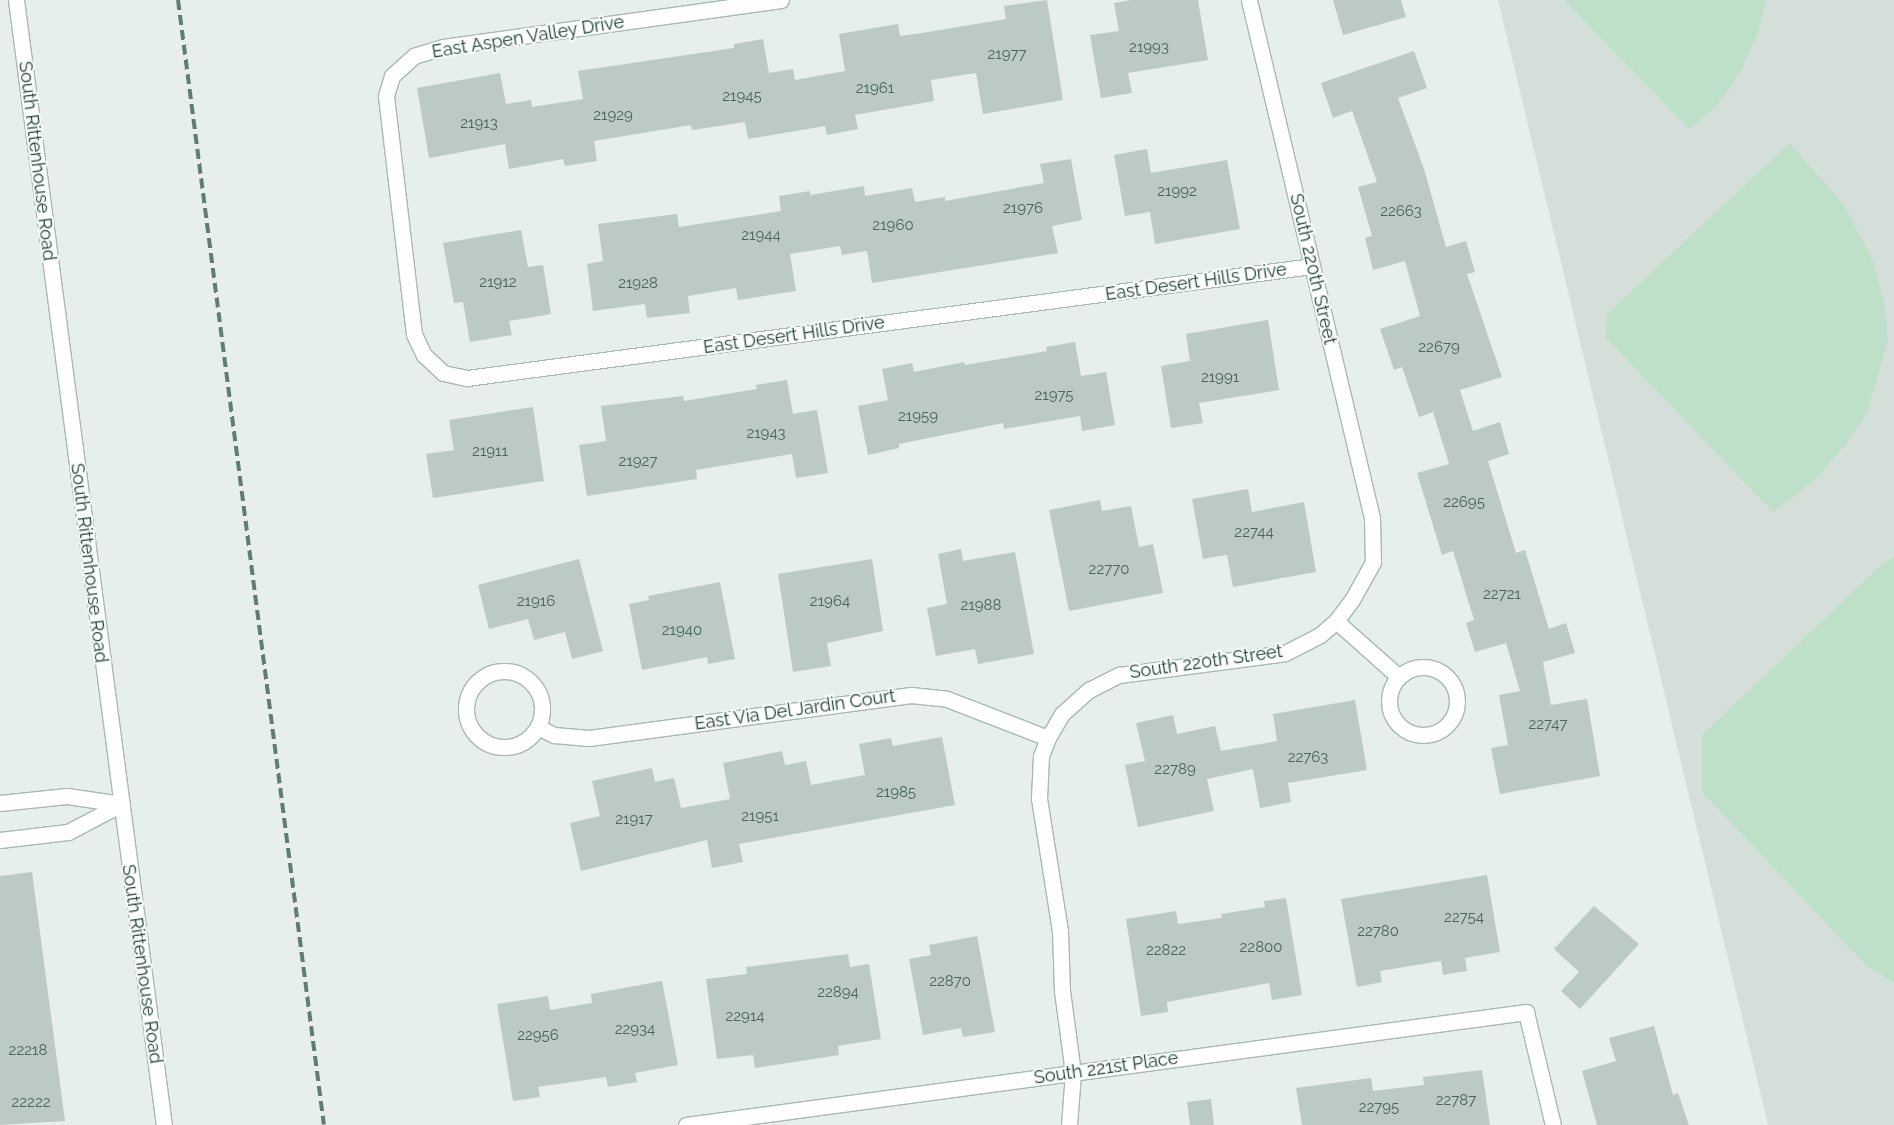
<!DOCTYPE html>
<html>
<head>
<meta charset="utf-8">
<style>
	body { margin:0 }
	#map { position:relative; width:1894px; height:1125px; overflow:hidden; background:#e6efeb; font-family:Raleway,sans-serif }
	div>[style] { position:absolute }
	.built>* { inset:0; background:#d4dfda }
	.green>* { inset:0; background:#bfe0c8 }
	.building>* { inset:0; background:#bbcac4 }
	.roads { filter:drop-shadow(1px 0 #a8b8b2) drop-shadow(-1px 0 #a8b8b2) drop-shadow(0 1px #a8b8b2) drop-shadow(0 -1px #a8b8b2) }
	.minor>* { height:15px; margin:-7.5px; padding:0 7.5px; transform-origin:7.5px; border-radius:7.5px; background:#fff }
	.minor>.ring { margin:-7.5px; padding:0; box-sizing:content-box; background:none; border:15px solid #fff; border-radius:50% }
	.secondary>* { height:15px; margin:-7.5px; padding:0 7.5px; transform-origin:7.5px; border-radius:7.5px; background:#fff }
	.rail>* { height:4px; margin-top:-2px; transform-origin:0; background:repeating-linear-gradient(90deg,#5f7d75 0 10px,transparent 0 15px) }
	span { translate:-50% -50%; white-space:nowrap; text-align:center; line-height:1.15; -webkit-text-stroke:4px #f7fbf9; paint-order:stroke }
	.number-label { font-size:15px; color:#4a645c }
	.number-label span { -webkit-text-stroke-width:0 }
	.street-label { font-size:18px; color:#24423a }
</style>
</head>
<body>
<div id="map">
	<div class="built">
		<div style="clip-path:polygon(1498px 0,1894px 0,1894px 1125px,1768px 1125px)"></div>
	</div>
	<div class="green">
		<div style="clip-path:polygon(1564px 0,1766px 0,1759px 30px,1741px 71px,1719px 103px,1690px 130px)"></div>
		<div style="clip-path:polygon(1790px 143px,1844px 205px,1873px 261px,1884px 301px,1888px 340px,1867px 413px,1846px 444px,1816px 479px,1773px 512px,1606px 338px,1607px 314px)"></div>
		<div style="clip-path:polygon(1894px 557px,1894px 983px,1865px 964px,1702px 792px,1702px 735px,1882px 564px)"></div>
	</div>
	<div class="building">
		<div style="clip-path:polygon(1047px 0,1063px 100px,983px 114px,976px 73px,931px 80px,934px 101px,855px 115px,858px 129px,827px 135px,825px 126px,748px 139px,745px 122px,692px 130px,691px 125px,594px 141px,597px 161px,565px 166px,563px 159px,509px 169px,505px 144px,429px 158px,417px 88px,500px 73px,506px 104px,531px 100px,532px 107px,583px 99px,578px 71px,734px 48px,734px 44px,763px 39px,769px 73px,793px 69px,795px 80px,845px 71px,839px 34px,898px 24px,900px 36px,922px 33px,1006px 19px,1004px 6px)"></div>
		<div style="clip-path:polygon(1131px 0,1198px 0,1208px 60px,1128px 73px,1132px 93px,1101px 98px,1090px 35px,1119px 31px,1114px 3px)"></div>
		<div style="clip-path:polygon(1333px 0,1401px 0,1406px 17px,1343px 35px)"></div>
		<div style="clip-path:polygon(1414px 51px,1427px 88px,1398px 98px,1424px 169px,1446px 247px,1466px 241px,1475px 272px,1467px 274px,1502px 377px,1460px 390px,1473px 431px,1500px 422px,1509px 454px,1488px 461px,1516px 553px,1525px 550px,1549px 629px,1566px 623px,1575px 653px,1543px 662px,1551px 705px,1587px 699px,1600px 776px,1500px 794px,1491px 748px,1508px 745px,1499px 695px,1520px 691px,1506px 643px,1475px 652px,1466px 623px,1474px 620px,1453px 551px,1442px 555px,1417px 473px,1449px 464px,1433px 412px,1419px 417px,1402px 367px,1394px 370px,1380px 329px,1420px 316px,1405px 261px,1373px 270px,1365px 238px,1372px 236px,1358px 187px,1377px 182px,1352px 111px,1333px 118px,1321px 83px)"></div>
		<div style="clip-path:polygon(1147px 149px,1151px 173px,1227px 160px,1240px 229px,1155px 244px,1150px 212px,1125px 216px,1114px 155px)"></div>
		<div style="clip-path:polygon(1071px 159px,1082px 220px,1052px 226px,1058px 253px,872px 283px,867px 251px,842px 255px,840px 246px,790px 254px,796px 291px,738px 300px,736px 288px,688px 296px,690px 313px,647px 318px,645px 304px,593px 311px,587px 264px,603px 261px,598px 224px,677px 214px,679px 227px,781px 211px,779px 196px,810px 191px,810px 195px,864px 186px,865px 196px,912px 188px,915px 202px,945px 197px,945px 201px,1044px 183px,1040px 164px)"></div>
		<div style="clip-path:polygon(521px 230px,528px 267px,543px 265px,551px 314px,509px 321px,512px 335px,470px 342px,463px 302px,454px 303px,443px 243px)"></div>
		<div style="clip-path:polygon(1268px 320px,1279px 390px,1199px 403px,1203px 423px,1171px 428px,1161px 366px,1190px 361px,1186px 334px)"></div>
		<div style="clip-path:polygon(1075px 342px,1081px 376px,1106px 372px,1115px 425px,1082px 431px,1080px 416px,1004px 429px,1003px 423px,899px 444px,899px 448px,868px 455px,858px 406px,888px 400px,882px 369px,912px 363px,914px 372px,964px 362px,965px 365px,1047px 351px,1046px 347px)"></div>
		<div style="clip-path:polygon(787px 380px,793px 414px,817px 410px,828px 473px,796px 478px,792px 454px,696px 470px,697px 479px,587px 496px,579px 445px,606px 441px,601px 406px,683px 396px,684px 401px,757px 389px,756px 385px)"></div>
		<div style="clip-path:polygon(533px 407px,544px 481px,433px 498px,426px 454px,454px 450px,449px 420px)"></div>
		<div style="clip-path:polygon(1248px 489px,1252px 512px,1304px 502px,1316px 572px,1233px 587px,1227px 555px,1203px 559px,1192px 499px)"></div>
		<div style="clip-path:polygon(1100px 500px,1102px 511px,1131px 506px,1139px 547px,1153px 544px,1163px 593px,1069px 611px,1049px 510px)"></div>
		<div style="clip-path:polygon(961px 549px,963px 561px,1015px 552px,1034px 654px,978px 664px,975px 649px,936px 656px,927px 608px,947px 604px,938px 554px)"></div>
		<div style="clip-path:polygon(579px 559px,603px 651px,572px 659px,565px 632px,534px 640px,528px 619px,489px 629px,478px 585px)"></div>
		<div style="clip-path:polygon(872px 559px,883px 631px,827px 643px,831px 666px,793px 672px,778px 574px)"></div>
		<div style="clip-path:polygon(720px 582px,735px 659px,708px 664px,707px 657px,642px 670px,629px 604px,649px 600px,648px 596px)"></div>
		<div style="clip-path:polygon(1355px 700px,1367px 770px,1288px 783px,1291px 802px,1260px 808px,1253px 769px,1207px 779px,1214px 811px,1138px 827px,1125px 765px,1145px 761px,1136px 723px,1173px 715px,1177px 734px,1215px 726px,1221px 751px,1277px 741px,1273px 714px)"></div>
		<div style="clip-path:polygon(942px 737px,955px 805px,739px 844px,743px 862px,712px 868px,707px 840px,581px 871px,570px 823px,600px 816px,592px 781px,652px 768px,655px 782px,674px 778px,681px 808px,730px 799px,723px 763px,782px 751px,785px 765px,806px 761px,811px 785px,865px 775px,859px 744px,891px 738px,893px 746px)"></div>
		<div style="clip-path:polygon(32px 872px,65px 1121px,0 1125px,0 876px)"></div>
		<div style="clip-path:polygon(1487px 875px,1500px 952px,1465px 958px,1467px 971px,1443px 975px,1441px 961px,1380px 971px,1382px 982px,1357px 987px,1341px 899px)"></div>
		<div style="clip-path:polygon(1286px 898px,1302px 995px,1272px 1000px,1269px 983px,1167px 1002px,1168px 1012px,1141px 1016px,1126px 919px,1176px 911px,1178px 924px,1222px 918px,1221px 914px,1265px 907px,1264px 901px)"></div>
		<div style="clip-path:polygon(1594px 906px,1639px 944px,1580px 1009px,1561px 991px,1579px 972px,1554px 949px)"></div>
		<div style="clip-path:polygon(977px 936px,995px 1032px,963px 1037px,961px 1028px,923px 1035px,909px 959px,931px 955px,929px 945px)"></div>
		<div style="clip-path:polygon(848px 954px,850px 967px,869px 964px,881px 1039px,838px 1046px,839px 1055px,755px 1068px,753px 1055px,717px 1059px,706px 979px,747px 974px,746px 967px)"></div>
		<div style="clip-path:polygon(662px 981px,678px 1065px,635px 1073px,637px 1082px,608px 1087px,606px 1077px,538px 1087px,540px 1097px,513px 1101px,497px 1004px,548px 996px,550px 1010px,592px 1003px,591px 994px)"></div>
		<div style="clip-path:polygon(1654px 1026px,1673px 1095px,1678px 1093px,1689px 1125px,1597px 1125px,1582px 1071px,1616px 1061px,1609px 1038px)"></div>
		<div style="clip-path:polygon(1482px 1070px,1490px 1125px,1302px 1125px,1296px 1088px,1371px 1078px,1373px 1091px,1424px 1085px,1423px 1077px)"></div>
		<div style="clip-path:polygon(1211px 1099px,1214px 1125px,1190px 1125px,1187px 1102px)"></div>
	</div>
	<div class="roads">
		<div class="minor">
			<div style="left:781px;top:0;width:341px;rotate:172.1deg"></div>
			<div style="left:443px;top:47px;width:30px;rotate:163deg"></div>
			<div style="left:414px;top:56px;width:30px;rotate:138deg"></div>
			<div style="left:392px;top:76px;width:21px;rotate:107deg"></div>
			<div style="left:386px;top:96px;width:240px;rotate:83.3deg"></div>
			<div style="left:414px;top:334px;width:23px;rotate:65deg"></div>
			<div style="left:424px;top:355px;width:26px;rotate:43deg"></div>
			<div style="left:443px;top:373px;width:25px;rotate:12deg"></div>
			<div style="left:467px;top:378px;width:852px;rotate:-7.55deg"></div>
			<div style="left:1336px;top:621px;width:84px;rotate:41.6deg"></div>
			<div class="ring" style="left:1389px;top:667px;width:53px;height:53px"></div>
			<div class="ring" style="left:466px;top:671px;width:61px;height:61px"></div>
			<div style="left:538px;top:727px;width:18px;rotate:27deg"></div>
			<div style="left:554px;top:735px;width:35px;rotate:5deg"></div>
			<div style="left:589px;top:738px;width:325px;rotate:-7.6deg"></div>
			<div style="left:911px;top:695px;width:36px;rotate:6deg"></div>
			<div style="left:947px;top:699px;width:108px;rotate:21.1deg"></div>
			<div style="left:0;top:803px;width:67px;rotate:-6deg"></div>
			<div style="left:67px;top:796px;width:55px;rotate:8.4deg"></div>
			<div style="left:0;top:840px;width:68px;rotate:-6.7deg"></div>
			<div style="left:68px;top:832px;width:60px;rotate:-27.8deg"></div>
			<div style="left:686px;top:1125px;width:848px;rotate:-7.66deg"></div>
			<div style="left:1526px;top:1012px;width:116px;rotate:76.6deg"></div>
			<div style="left:1069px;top:1125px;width:52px;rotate:-85.6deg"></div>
			<div style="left:1073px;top:1073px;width:83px;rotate:-97.6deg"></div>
			<div style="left:1062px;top:991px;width:60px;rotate:-91.9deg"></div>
			<div style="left:1060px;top:931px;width:135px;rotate:-99deg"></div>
			<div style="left:1039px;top:798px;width:42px;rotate:-87.3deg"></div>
			<div style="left:1041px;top:756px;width:19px;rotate:-69deg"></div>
			<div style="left:1048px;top:738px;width:28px;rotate:-60deg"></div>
			<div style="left:1062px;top:714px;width:36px;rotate:-42deg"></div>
			<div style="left:1089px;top:690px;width:34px;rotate:-27deg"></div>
			<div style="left:1119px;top:675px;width:167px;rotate:-7.5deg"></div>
			<div style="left:1285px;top:653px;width:39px;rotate:-27deg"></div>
			<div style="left:1320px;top:635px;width:21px;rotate:-41deg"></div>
			<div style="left:1336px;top:621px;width:26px;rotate:-53deg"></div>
			<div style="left:1352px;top:600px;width:43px;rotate:-61.1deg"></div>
			<div style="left:1373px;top:562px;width:44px;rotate:-91.3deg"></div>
			<div style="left:1372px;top:518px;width:532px;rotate:-103.36deg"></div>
		</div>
		<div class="secondary">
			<div style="left:16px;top:0;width:1135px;rotate:82.51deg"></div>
		</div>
	</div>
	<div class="rail">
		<div style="left:178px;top:0;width:1134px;rotate:82.61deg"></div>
	</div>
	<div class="number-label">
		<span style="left:1149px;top:48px">21993</span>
		<span style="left:1007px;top:55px">21977</span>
		<span style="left:875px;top:89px">21961</span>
		<span style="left:742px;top:97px">21945</span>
		<span style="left:613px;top:116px">21929</span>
		<span style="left:479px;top:124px">21913</span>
		<span style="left:1177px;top:192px">21992</span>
		<span style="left:1023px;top:209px">21976</span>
		<span style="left:1401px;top:212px">22663</span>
		<span style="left:893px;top:226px">21960</span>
		<span style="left:761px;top:236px">21944</span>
		<span style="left:498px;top:283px">21912</span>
		<span style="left:638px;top:284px">21928</span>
		<span style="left:1439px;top:348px">22679</span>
		<span style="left:1220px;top:378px">21991</span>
		<span style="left:1054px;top:396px">21975</span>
		<span style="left:918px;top:417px">21959</span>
		<span style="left:766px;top:434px">21943</span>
		<span style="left:490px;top:452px">21911</span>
		<span style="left:638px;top:462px">21927</span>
		<span style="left:1464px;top:503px">22695</span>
		<span style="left:1254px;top:533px">22744</span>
		<span style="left:1109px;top:570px">22770</span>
		<span style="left:1502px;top:595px">22721</span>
		<span style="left:536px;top:602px">21916</span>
		<span style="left:830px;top:602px">21964</span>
		<span style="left:981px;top:606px">21988</span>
		<span style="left:682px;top:631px">21940</span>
		<span style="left:1548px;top:725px">22747</span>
		<span style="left:1308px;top:758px">22763</span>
		<span style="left:1175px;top:770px">22789</span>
		<span style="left:896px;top:793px">21985</span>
		<span style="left:760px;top:817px">21951</span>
		<span style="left:634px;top:820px">21917</span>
		<span style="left:1464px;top:918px">22754</span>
		<span style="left:1378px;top:932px">22780</span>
		<span style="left:1261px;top:948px">22800</span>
		<span style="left:1166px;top:951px">22822</span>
		<span style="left:950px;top:982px">22870</span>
		<span style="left:838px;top:993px">22894</span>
		<span style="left:745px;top:1017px">22914</span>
		<span style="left:635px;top:1030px">22934</span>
		<span style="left:538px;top:1036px">22956</span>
		<span style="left:28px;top:1051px">22218</span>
		<span style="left:1456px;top:1101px">22787</span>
		<span style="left:31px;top:1103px">22222</span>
		<span style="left:1379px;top:1108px">22795</span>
	</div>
	<div class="street-label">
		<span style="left:528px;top:37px;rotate:-9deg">East Aspen Valley Drive</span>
		<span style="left:37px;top:161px;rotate:83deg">South Rittenhouse Road</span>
		<span style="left:1313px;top:269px;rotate:77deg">South 220th Street</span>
		<span style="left:1196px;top:282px;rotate:-8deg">East Desert Hills Drive</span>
		<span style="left:794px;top:335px;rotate:-8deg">East Desert Hills Drive</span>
		<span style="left:89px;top:563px;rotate:83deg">South Rittenhouse Road</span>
		<span style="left:1206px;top:662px;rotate:-8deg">South 220th Street</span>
		<span style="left:795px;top:710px;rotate:-8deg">East Via Del Jardin Court</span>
		<span style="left:142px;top:964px;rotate:82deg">South Rittenhouse Road</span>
		<span style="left:1106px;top:1068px;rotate:-8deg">South 221st Place</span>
	</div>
</div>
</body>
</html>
